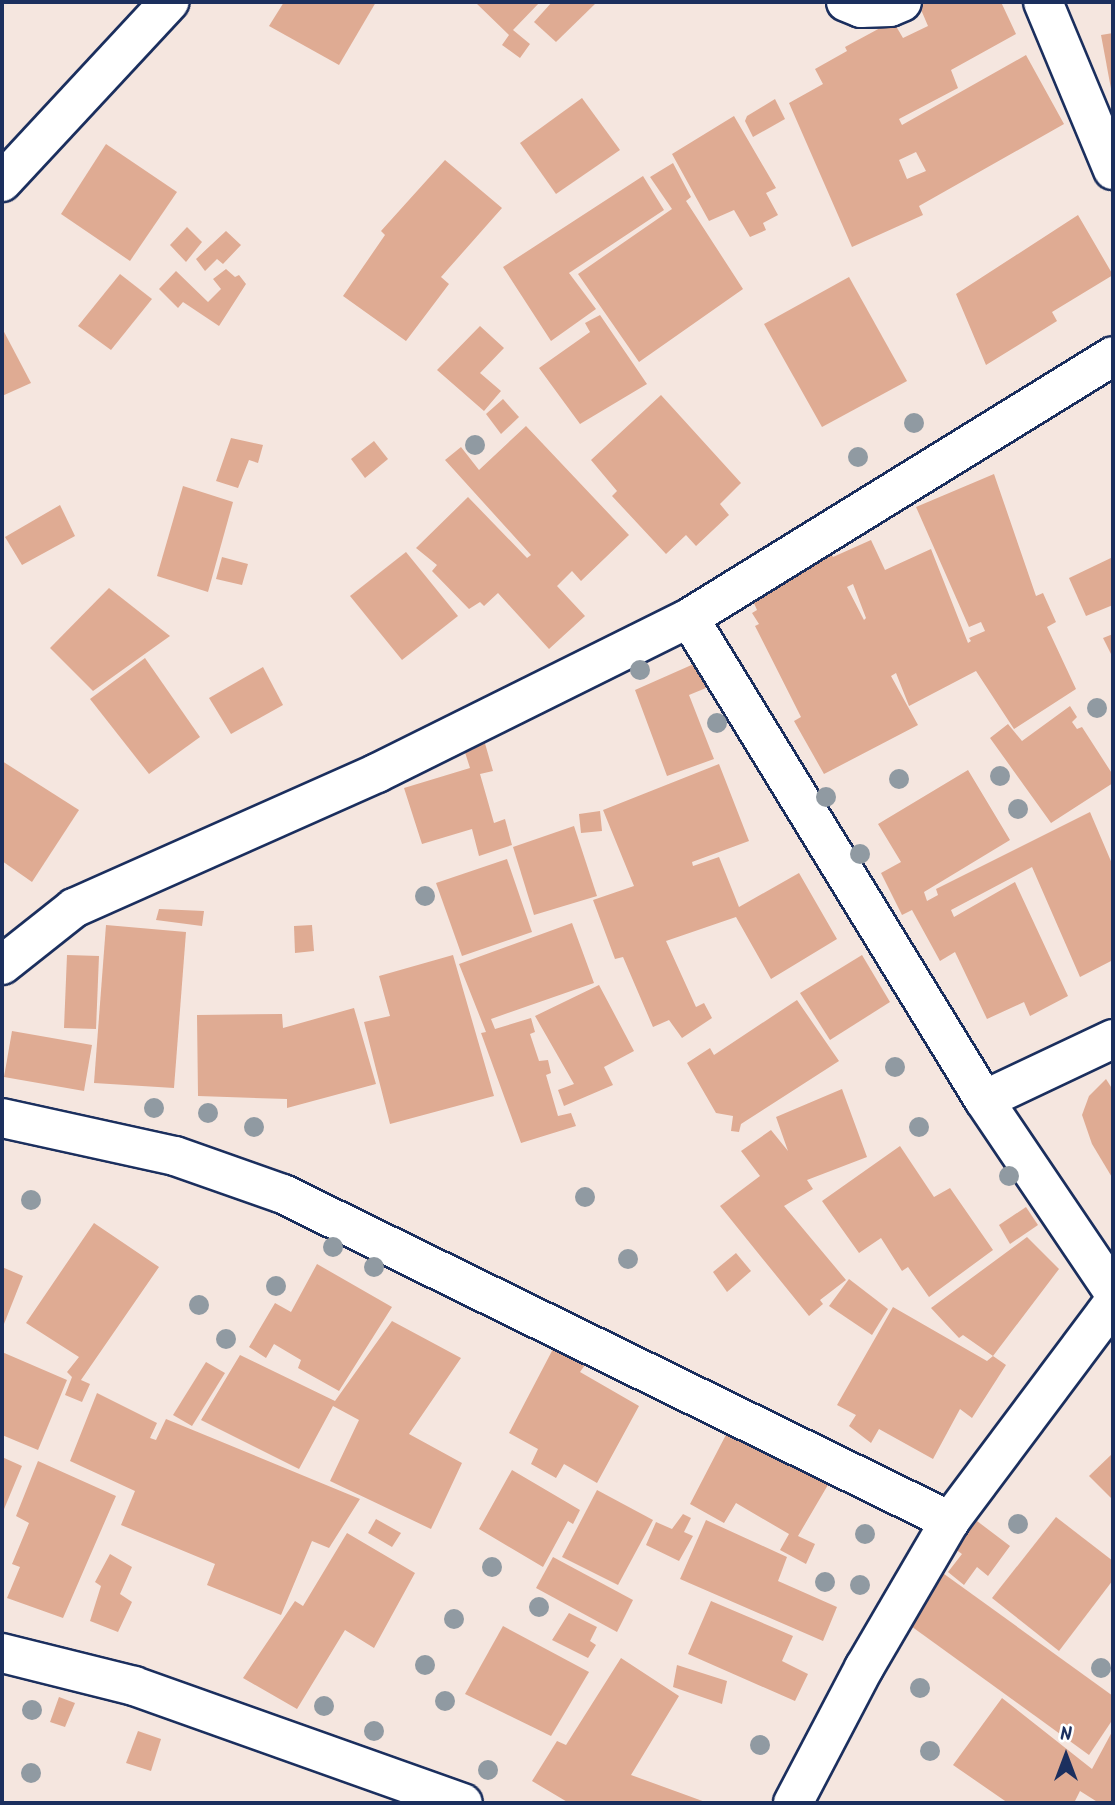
<!DOCTYPE html>
<html>
<head>
<meta charset="utf-8">
<style>
	body { margin:0 }
	#map { position:relative; width:1115px; height:1805px; overflow:hidden; background:#f5e6df; font-family:Kalam,sans-serif }
	div>[style] { position:absolute }
	.building>* { inset:0; background:#dfab93 }
	.roads { filter:drop-shadow(2px 0 #1b2f5e) drop-shadow(-2px 0 #1b2f5e) drop-shadow(0 2px #1b2f5e) drop-shadow(0 -2px #1b2f5e) }
	.street>* { height:38px; margin:-19px; padding:0 19px; transform-origin:19px; border-radius:19px; background:#fff }
	.trees>* { width:20px; height:20px; margin:-10px; border-radius:50%; background:#909aa2 }
	span { translate:-50% -50%; white-space:nowrap; text-align:center; line-height:1.15; -webkit-text-stroke:5px #fff; paint-order:stroke }
	.frame { position:absolute; inset:0; border:4px solid #1b2f5e; pointer-events:none }
	.north { position:absolute; left:1031px; top:1721px; width:70px; height:70px; -webkit-text-stroke:5px #fff; paint-order:stroke; rotate:0deg; font-size:19px; font-weight:700; line-height:28px; text-align:center; color:#1b2f5e }
	.north::after { content:''; display:block; margin:auto; width:24px; height:32px; background:#1b2f5e; clip-path:polygon(50% 0,100% 100%,50% 72%,0 100%) }
</style>
</head>
<body>
<div id="map">
	<div class="building">
		<div style="clip-path:polygon(284px 2px,376px 2px,339px 65px,269px 26px)"></div>
		<div style="clip-path:polygon(475px 2px,540px 2px,513px 30px,530px 44px,520px 58px,502px 45px,509px 35px)"></div>
		<div style="clip-path:polygon(552px 2px,597px 2px,556px 42px,534px 22px)"></div>
		<div style="clip-path:polygon(evenodd,924px 2px,1001px 2px,1016px 34px,951px 70px,958px 88px,899px 119px,902px 125px,1026px 55px,1064px 124px,919px 206px,923px 215px,852px 247px,789px 103px,823px 84px,815px 69px,847px 51px,845px 47px,893px 21px,903px 38px,928px 26px,919px 5px,924px 2px,916px 152px,926px 171px,907px 179px,899px 160px,916px 152px)"></div>
		<div style="clip-path:polygon(1113px 33px,1113px 94px,1112px 94px,1101px 35px)"></div>
		<div style="clip-path:polygon(582px 98px,620px 150px,556px 194px,520px 143px)"></div>
		<div style="clip-path:polygon(775px 99px,785px 119px,753px 137px,745px 121px,747px 116px)"></div>
		<div style="clip-path:polygon(734px 116px,776px 188px,766px 193px,778px 215px,763px 223px,766px 230px,750px 237px,734px 210px,709px 221px,672px 154px)"></div>
		<div style="clip-path:polygon(106px 144px,177px 192px,130px 261px,61px 214px)"></div>
		<div style="clip-path:polygon(445px 160px,502px 208px,441px 277px,449px 284px,406px 341px,343px 296px,385px 235px,381px 231px)"></div>
		<div style="clip-path:polygon(673px 163px,691px 197px,686px 201px,743px 289px,639px 362px,578px 274px,672px 209px,650px 177px)"></div>
		<div style="clip-path:polygon(643px 176px,664px 210px,569px 273px,596px 309px,551px 341px,503px 267px)"></div>
		<div style="clip-path:polygon(1078px 215px,1113px 275px,1052px 312px,1057px 321px,986px 365px,956px 294px)"></div>
		<div style="clip-path:polygon(187px 227px,202px 242px,186px 262px,170px 245px)"></div>
		<div style="clip-path:polygon(226px 231px,241px 245px,223px 264px,217px 259px,205px 271px,196px 259px)"></div>
		<div style="clip-path:polygon(226px 269px,235px 277px,239px 275px,246px 284px,219px 326px,183px 302px,178px 308px,159px 289px,176px 271px,208px 302px,221px 289px,213px 279px)"></div>
		<div style="clip-path:polygon(120px 274px,152px 299px,111px 350px,78px 326px)"></div>
		<div style="clip-path:polygon(849px 277px,907px 381px,822px 427px,764px 324px)"></div>
		<div style="clip-path:polygon(600px 315px,647px 384px,580px 424px,539px 368px,590px 332px,585px 323px)"></div>
		<div style="clip-path:polygon(480px 326px,504px 348px,480px 373px,501px 391px,484px 411px,437px 370px)"></div>
		<div style="clip-path:polygon(2px 328px,31px 383px,2px 396px)"></div>
		<div style="clip-path:polygon(661px 395px,741px 483px,720px 504px,729px 515px,696px 546px,686px 535px,666px 554px,612px 496px,617px 491px,591px 460px)"></div>
		<div style="clip-path:polygon(503px 399px,519px 417px,501px 434px,486px 414px)"></div>
		<div style="clip-path:polygon(526px 426px,629px 535px,581px 581px,572px 571px,557px 586px,585px 616px,549px 649px,498px 593px,484px 606px,480px 602px,469px 609px,432px 571px,437px 565px,416px 548px,468px 497px,527px 558px,531px 555px,445px 460px,461px 447px,479px 470px)"></div>
		<div style="clip-path:polygon(231px 438px,263px 445px,258px 463px,249px 460px,238px 488px,216px 481px)"></div>
		<div style="clip-path:polygon(374px 441px,388px 459px,365px 478px,351px 459px)"></div>
		<div style="clip-path:polygon(evenodd,994px 474px,1036px 596px,1043px 593px,1056px 622px,1047px 627px,1076px 689px,1014px 729px,976px 671px,909px 706px,896px 673px,891px 676px,918px 725px,824px 774px,794px 721px,801px 717px,755px 626px,759px 624px,752px 613px,757px 610px,753px 601px,830px 552px,833px 557px,871px 540px,885px 570px,931px 549px,968px 643px,971px 641px,969px 638px,985px 631px,981px 622px,969px 627px,916px 507px,994px 474px,853px 584px,866px 618px,864px 620px,847px 587px,853px 584px)"></div>
		<div style="clip-path:polygon(183px 486px,233px 502px,208px 592px,157px 576px)"></div>
		<div style="clip-path:polygon(60px 505px,75px 536px,22px 565px,5px 537px)"></div>
		<div style="clip-path:polygon(406px 552px,458px 616px,402px 660px,350px 596px)"></div>
		<div style="clip-path:polygon(222px 557px,248px 564px,242px 585px,216px 579px)"></div>
		<div style="clip-path:polygon(1113px 557px,1113px 605px,1086px 616px,1069px 578px)"></div>
		<div style="clip-path:polygon(109px 588px,170px 636px,93px 691px,50px 648px)"></div>
		<div style="clip-path:polygon(1113px 634px,1113px 658px,1103px 638px)"></div>
		<div style="clip-path:polygon(145px 658px,200px 737px,149px 774px,90px 699px)"></div>
		<div style="clip-path:polygon(696px 663px,706px 688px,689px 695px,714px 759px,667px 776px,635px 690px)"></div>
		<div style="clip-path:polygon(263px 667px,283px 705px,231px 734px,209px 698px)"></div>
		<div style="clip-path:polygon(1070px 706px,1077px 717px,1072px 722px,1077px 729px,1082px 727px,1113px 775px,1113px 783px,1051px 823px,990px 738px,1008px 724px,1022px 741px)"></div>
		<div style="clip-path:polygon(484px 740px,493px 771px,480px 774px,494px 823px,505px 819px,512px 845px,479px 856px,472px 829px,422px 844px,404px 788px,470px 768px,463px 746px)"></div>
		<div style="clip-path:polygon(2px 761px,79px 810px,32px 882px,2px 861px)"></div>
		<div style="clip-path:polygon(719px 764px,749px 841px,692px 862px,693px 866px,719px 857px,739px 907px,799px 873px,837px 939px,771px 979px,736px 917px,666px 941px,696px 1007px,704px 1003px,712px 1018px,682px 1038px,669px 1020px,653px 1027px,623px 957px,615px 959px,593px 900px,634px 886px,603px 810px)"></div>
		<div style="clip-path:polygon(968px 770px,1010px 840px,924px 892px,927px 901px,938px 895px,936px 889px,1090px 812px,1113px 866px,1113px 960px,1080px 977px,1032px 867px,951px 910px,954px 917px,1015px 882px,1068px 996px,1030px 1016px,1024px 1002px,987px 1019px,955px 952px,940px 961px,912px 910px,902px 915px,881px 873px,901px 862px,878px 824px)"></div>
		<div style="clip-path:polygon(600px 811px,602px 831px,581px 833px,579px 814px)"></div>
		<div style="clip-path:polygon(574px 826px,597px 896px,534px 915px,513px 847px)"></div>
		<div style="clip-path:polygon(507px 859px,532px 932px,462px 956px,436px 883px)"></div>
		<div style="clip-path:polygon(159px 909px,204px 911px,202px 926px,156px 920px)"></div>
		<div style="clip-path:polygon(572px 923px,594px 983px,491px 1019px,495px 1029px,531px 1018px,535px 1032px,530px 1034px,539px 1061px,548px 1060px,551px 1073px,546px 1075px,558px 1116px,571px 1113px,576px 1126px,521px 1143px,481px 1033px,486px 1032px,459px 964px)"></div>
		<div style="clip-path:polygon(106px 925px,186px 932px,174px 1088px,94px 1083px)"></div>
		<div style="clip-path:polygon(312px 925px,314px 951px,295px 953px,294px 926px)"></div>
		<div style="clip-path:polygon(67px 955px,99px 956px,96px 1029px,64px 1028px)"></div>
		<div style="clip-path:polygon(453px 955px,494px 1096px,390px 1124px,364px 1022px,390px 1016px,379px 976px)"></div>
		<div style="clip-path:polygon(862px 955px,890px 1002px,830px 1040px,800px 993px)"></div>
		<div style="clip-path:polygon(599px 985px,634px 1051px,604px 1067px,613px 1085px,564px 1106px,558px 1090px,574px 1084px,535px 1016px)"></div>
		<div style="clip-path:polygon(797px 1000px,839px 1061px,741px 1124px,739px 1132px,731px 1131px,733px 1116px,716px 1113px,687px 1063px,710px 1048px,714px 1055px)"></div>
		<div style="clip-path:polygon(354px 1008px,376px 1084px,287px 1108px,287px 1099px,198px 1096px,197px 1015px,282px 1014px,283px 1028px)"></div>
		<div style="clip-path:polygon(12px 1031px,92px 1045px,84px 1091px,4px 1077px)"></div>
		<div style="clip-path:polygon(1106px 1079px,1113px 1090px,1113px 1179px,1092px 1144px,1082px 1115px,1089px 1096px)"></div>
		<div style="clip-path:polygon(842px 1089px,867px 1157px,807px 1180px,813px 1189px,784px 1206px,846px 1280px,820px 1300px,823px 1304px,809px 1316px,720px 1206px,760px 1176px,741px 1151px,771px 1130px,788px 1151px,776px 1117px)"></div>
		<div style="clip-path:polygon(900px 1146px,934px 1197px,950px 1188px,993px 1250px,929px 1297px,908px 1267px,902px 1271px,881px 1238px,859px 1253px,822px 1201px)"></div>
		<div style="clip-path:polygon(1026px 1207px,1038px 1225px,1010px 1244px,999px 1225px)"></div>
		<div style="clip-path:polygon(94px 1223px,159px 1267px,81px 1380px,90px 1384px,82px 1402px,65px 1395px,72px 1377px,67px 1372px,79px 1357px,26px 1323px)"></div>
		<div style="clip-path:polygon(1027px 1237px,1059px 1269px,993px 1356px,963px 1335px,959px 1338px,931px 1308px)"></div>
		<div style="clip-path:polygon(736px 1253px,751px 1271px,727px 1292px,713px 1272px)"></div>
		<div style="clip-path:polygon(317px 1264px,392px 1307px,339px 1391px,298px 1368px,301px 1360px,274px 1344px,266px 1358px,249px 1347px,275px 1303px,291px 1312px)"></div>
		<div style="clip-path:polygon(2px 1267px,23px 1276px,2px 1329px)"></div>
		<div style="clip-path:polygon(849px 1279px,888px 1309px,872px 1335px,829px 1306px)"></div>
		<div style="clip-path:polygon(893px 1307px,987px 1361px,993px 1356px,1006px 1365px,972px 1418px,960px 1409px,933px 1459px,879px 1429px,871px 1443px,849px 1426px,856px 1415px,837px 1405px)"></div>
		<div style="clip-path:polygon(392px 1321px,461px 1358px,409px 1434px,462px 1463px,431px 1529px,330px 1481px,359px 1420px,333px 1406px,299px 1469px,201px 1420px,240px 1355px,335px 1401px)"></div>
		<div style="clip-path:polygon(553px 1349px,585px 1365px,580px 1372px,639px 1406px,597px 1483px,564px 1464px,556px 1478px,531px 1464px,538px 1449px,509px 1433px)"></div>
		<div style="clip-path:polygon(2px 1352px,67px 1380px,38px 1450px,2px 1435px)"></div>
		<div style="clip-path:polygon(206px 1362px,225px 1373px,192px 1426px,173px 1415px)"></div>
		<div style="clip-path:polygon(97px 1393px,157px 1423px,150px 1438px,156px 1440px,166px 1419px,360px 1499px,329px 1548px,312px 1541px,281px 1615px,207px 1585px,215px 1564px,121px 1525px,135px 1491px,70px 1461px)"></div>
		<div style="clip-path:polygon(729px 1429px,832px 1478px,798px 1536px,815px 1544px,806px 1564px,780px 1550px,789px 1534px,736px 1503px,724px 1523px,690px 1504px)"></div>
		<div style="clip-path:polygon(1113px 1453px,1113px 1500px,1089px 1476px)"></div>
		<div style="clip-path:polygon(2px 1457px,22px 1466px,2px 1514px)"></div>
		<div style="clip-path:polygon(38px 1461px,116px 1496px,63px 1618px,7px 1598px,20px 1567px,12px 1564px,29px 1523px,16px 1516px)"></div>
		<div style="clip-path:polygon(512px 1470px,580px 1510px,573px 1524px,568px 1521px,543px 1567px,479px 1529px)"></div>
		<div style="clip-path:polygon(597px 1490px,653px 1520px,618px 1585px,562px 1557px)"></div>
		<div style="clip-path:polygon(683px 1514px,691px 1518px,684px 1532px,693px 1536px,679px 1561px,646px 1545px,656px 1522px,672px 1529px)"></div>
		<div style="clip-path:polygon(1056px 1517px,1113px 1561px,1113px 1580px,1059px 1651px,992px 1598px)"></div>
		<div style="clip-path:polygon(376px 1519px,401px 1533px,392px 1547px,368px 1533px)"></div>
		<div style="clip-path:polygon(706px 1520px,787px 1557px,778px 1581px,837px 1607px,823px 1641px,680px 1579px)"></div>
		<div style="clip-path:polygon(977px 1521px,1010px 1546px,988px 1576px,977px 1567px,964px 1585px,948px 1572px,962px 1554px,955px 1549px)"></div>
		<div style="clip-path:polygon(347px 1533px,415px 1573px,374px 1648px,345px 1630px,297px 1709px,243px 1678px,295px 1601px,303px 1606px)"></div>
		<div style="clip-path:polygon(110px 1554px,132px 1567px,120px 1594px,132px 1602px,118px 1632px,90px 1621px,101px 1586px,95px 1582px)"></div>
		<div style="clip-path:polygon(553px 1557px,633px 1600px,617px 1632px,536px 1588px)"></div>
		<div style="clip-path:polygon(940px 1571px,1113px 1696px,1113px 1719px,1089px 1755px,904px 1621px)"></div>
		<div style="clip-path:polygon(711px 1601px,793px 1636px,782px 1661px,808px 1674px,795px 1701px,688px 1654px)"></div>
		<div style="clip-path:polygon(569px 1613px,597px 1627px,590px 1641px,596px 1645px,588px 1658px,552px 1640px)"></div>
		<div style="clip-path:polygon(503px 1626px,589px 1672px,551px 1736px,465px 1694px)"></div>
		<div style="clip-path:polygon(621px 1658px,679px 1696px,631px 1775px,708px 1803px,569px 1803px,532px 1781px,557px 1741px,566px 1745px)"></div>
		<div style="clip-path:polygon(677px 1665px,727px 1681px,722px 1704px,673px 1687px)"></div>
		<div style="clip-path:polygon(59px 1697px,75px 1703px,65px 1727px,50px 1722px)"></div>
		<div style="clip-path:polygon(1002px 1698px,1092px 1769px,1113px 1730px,1113px 1803px,1099px 1803px,1080px 1791px,1074px 1803px,1008px 1803px,953px 1765px)"></div>
		<div style="clip-path:polygon(138px 1731px,161px 1739px,151px 1771px,126px 1763px)"></div>
	</div>
	<div class="roads">
		<div class="street">
			<div style="left:846px;top:2px;width:16px;rotate:22deg"></div>
			<div style="left:861px;top:8px;width:29px;rotate:-2deg"></div>
			<div style="left:890px;top:7px;width:13px;rotate:-23deg"></div>
			<div style="left:1043px;top:2px;width:182px;rotate:67.4deg"></div>
			<div style="left:2px;top:182px;width:246px;rotate:-47.1deg"></div>
			<div style="left:689px;top:618px;width:565px;rotate:58.53deg"></div>
			<div style="left:984px;top:1100px;width:230px;rotate:56deg"></div>
			<div style="left:2px;top:965px;width:92px;rotate:-38.4deg"></div>
			<div style="left:74px;top:908px;width:332px;rotate:-24deg"></div>
			<div style="left:377px;top:773px;width:348px;rotate:-26.4deg"></div>
			<div style="left:689px;top:618px;width:498px;rotate:-31.7deg"></div>
			<div style="left:984px;top:1100px;width:143px;rotate:-25.3deg"></div>
			<div style="left:2px;top:1118px;width:177px;rotate:12.4deg"></div>
			<div style="left:175px;top:1156px;width:114px;rotate:19.4deg"></div>
			<div style="left:283px;top:1194px;width:743px;rotate:26.12deg"></div>
			<div style="left:2px;top:1653px;width:136px;rotate:14deg"></div>
			<div style="left:134px;top:1686px;width:349px;rotate:19.6deg"></div>
			<div style="left:793px;top:1803px;width:153px;rotate:-62.3deg"></div>
			<div style="left:864px;top:1668px;width:170px;rotate:-59.7deg"></div>
			<div style="left:950px;top:1521px;width:272px;rotate:-53.2deg"></div>
		</div>
	</div>
	<div class="trees">
		<div style="left:914px;top:423px"></div>
		<div style="left:475px;top:445px"></div>
		<div style="left:858px;top:457px"></div>
		<div style="left:640px;top:670px"></div>
		<div style="left:1097px;top:708px"></div>
		<div style="left:717px;top:723px"></div>
		<div style="left:1000px;top:776px"></div>
		<div style="left:899px;top:779px"></div>
		<div style="left:826px;top:797px"></div>
		<div style="left:1018px;top:809px"></div>
		<div style="left:860px;top:854px"></div>
		<div style="left:425px;top:896px"></div>
		<div style="left:895px;top:1067px"></div>
		<div style="left:154px;top:1108px"></div>
		<div style="left:208px;top:1113px"></div>
		<div style="left:254px;top:1127px"></div>
		<div style="left:919px;top:1127px"></div>
		<div style="left:1009px;top:1176px"></div>
		<div style="left:585px;top:1197px"></div>
		<div style="left:31px;top:1200px"></div>
		<div style="left:333px;top:1247px"></div>
		<div style="left:628px;top:1259px"></div>
		<div style="left:374px;top:1267px"></div>
		<div style="left:276px;top:1286px"></div>
		<div style="left:199px;top:1305px"></div>
		<div style="left:226px;top:1339px"></div>
		<div style="left:1018px;top:1524px"></div>
		<div style="left:865px;top:1534px"></div>
		<div style="left:492px;top:1567px"></div>
		<div style="left:825px;top:1582px"></div>
		<div style="left:860px;top:1585px"></div>
		<div style="left:539px;top:1607px"></div>
		<div style="left:454px;top:1619px"></div>
		<div style="left:425px;top:1665px"></div>
		<div style="left:1101px;top:1668px"></div>
		<div style="left:920px;top:1688px"></div>
		<div style="left:445px;top:1701px"></div>
		<div style="left:324px;top:1706px"></div>
		<div style="left:32px;top:1710px"></div>
		<div style="left:374px;top:1731px"></div>
		<div style="left:760px;top:1745px"></div>
		<div style="left:930px;top:1751px"></div>
		<div style="left:488px;top:1770px"></div>
		<div style="left:31px;top:1773px"></div>
	</div>
	<div class="frame"></div>
	<div class="north">N</div>
</div>
</body>
</html>
